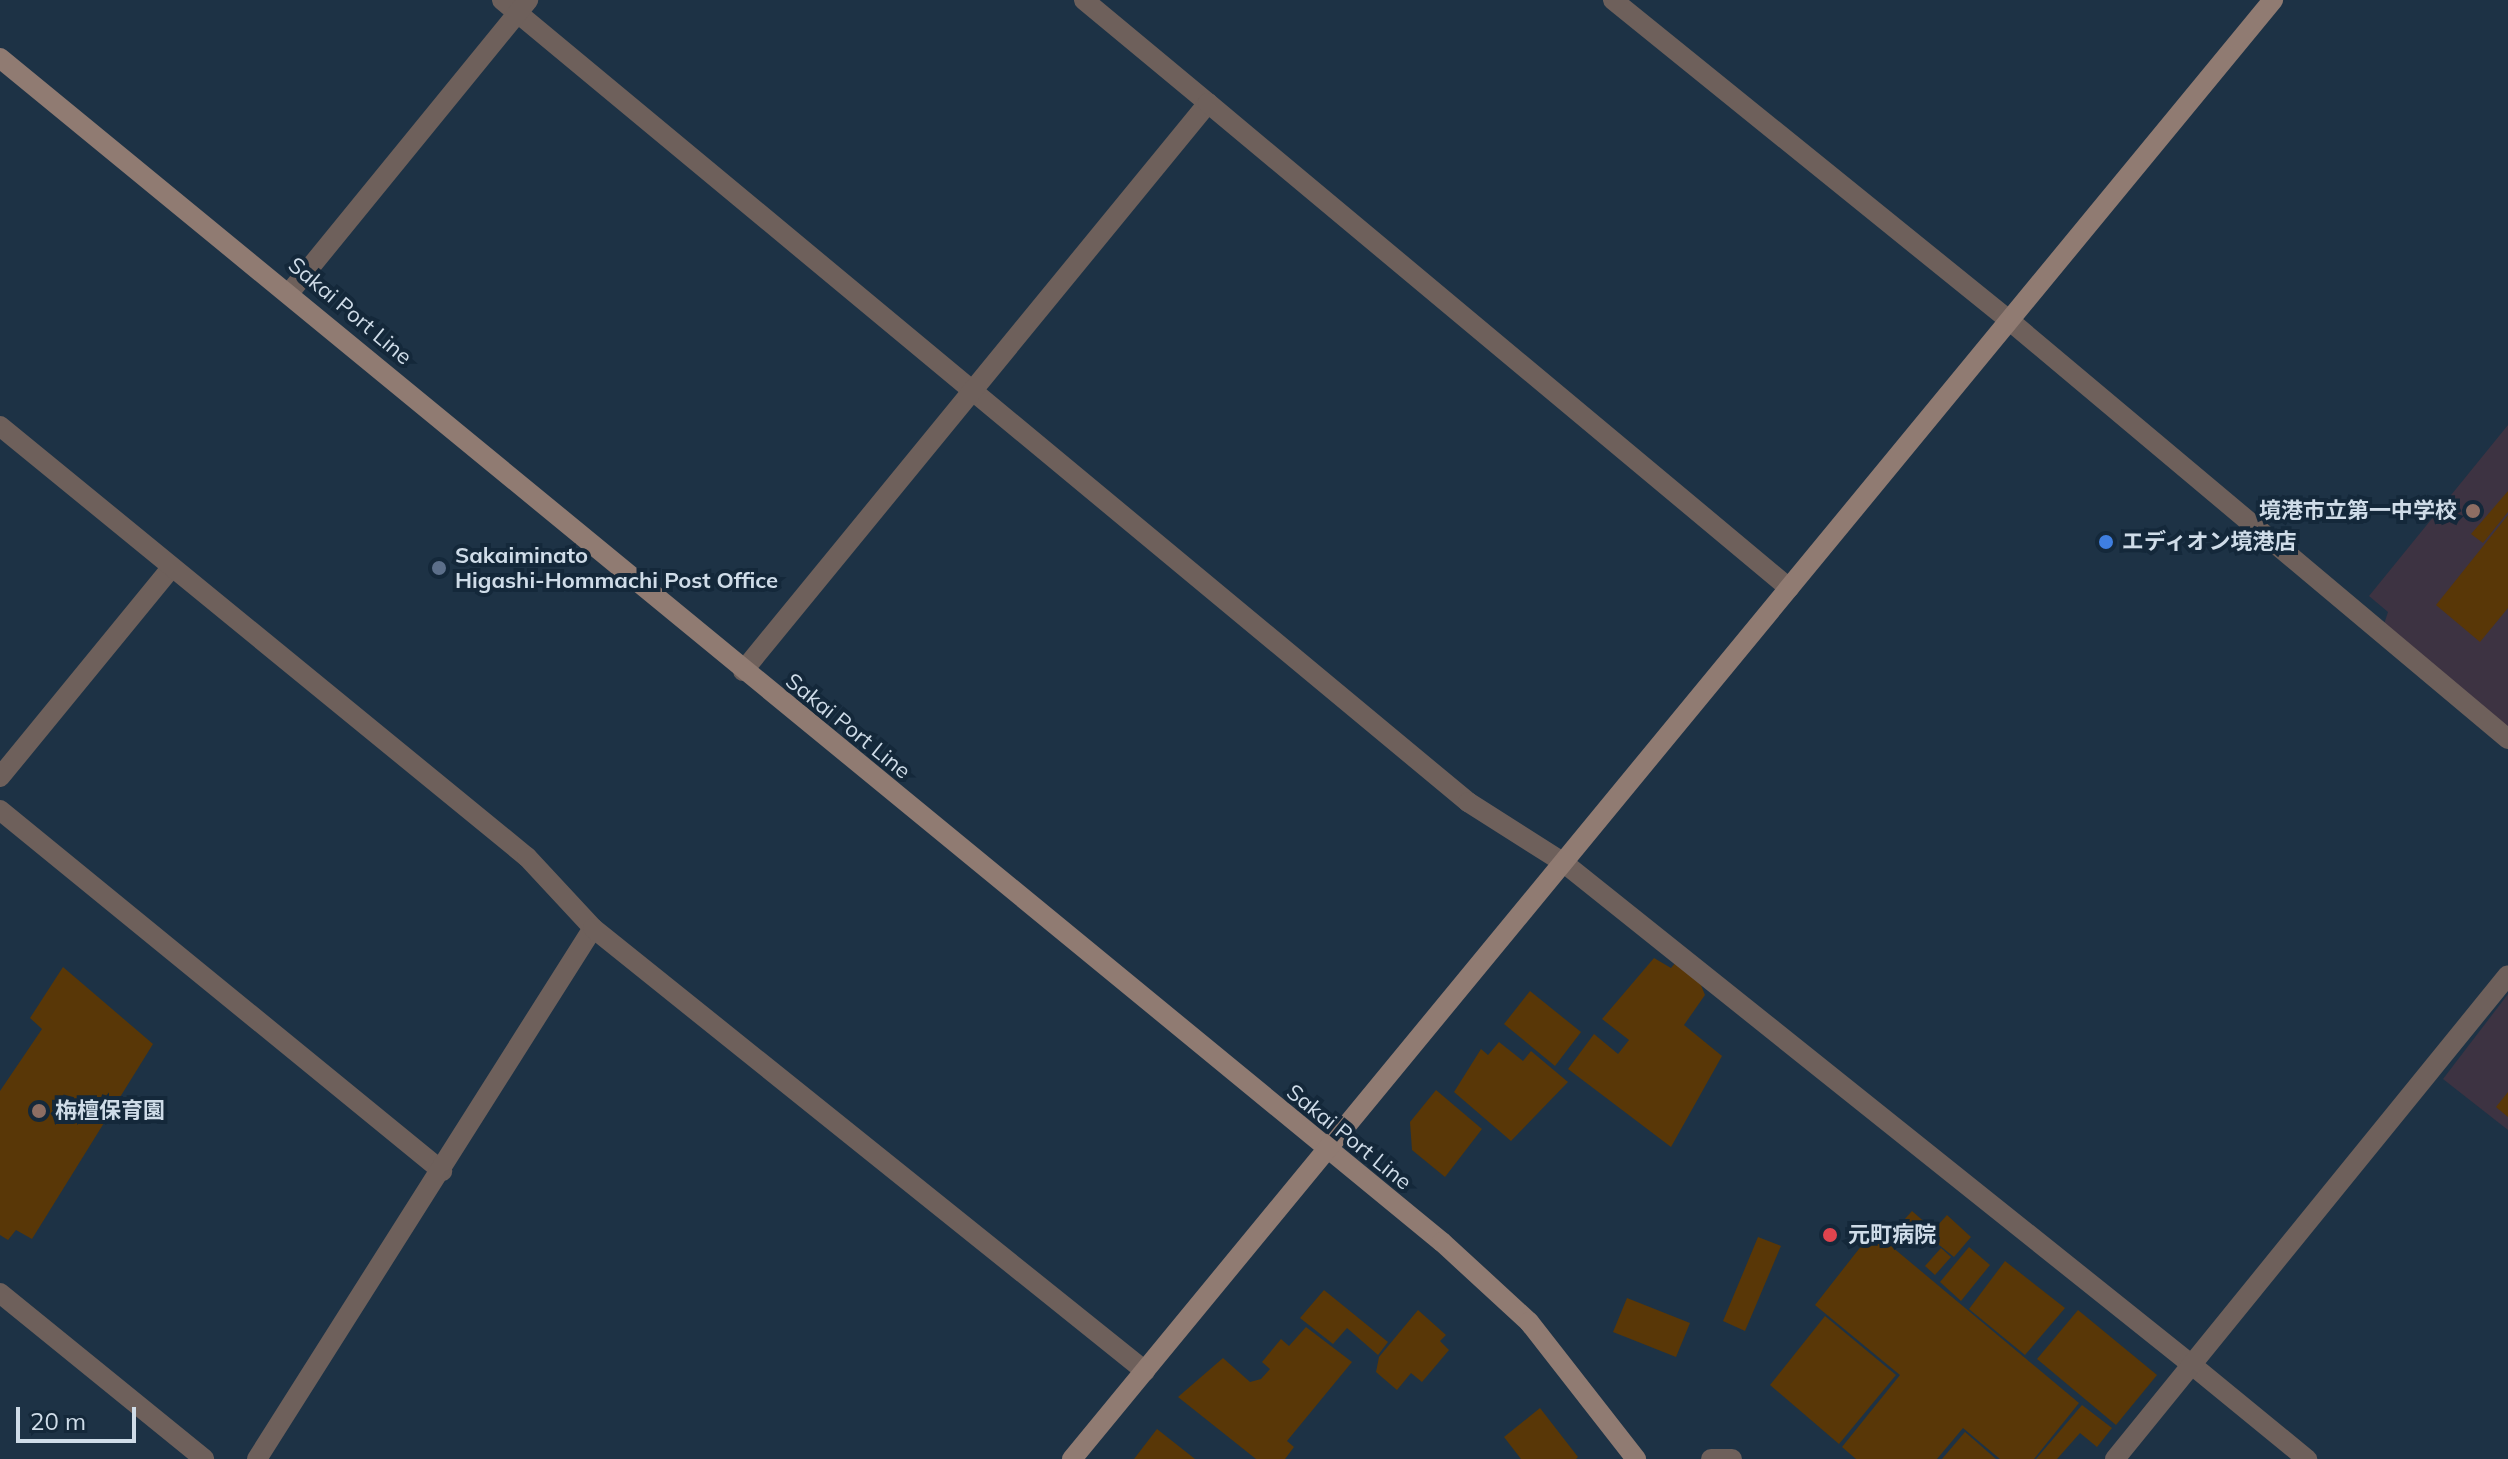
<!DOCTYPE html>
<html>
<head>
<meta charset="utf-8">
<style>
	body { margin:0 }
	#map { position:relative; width:2508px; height:1459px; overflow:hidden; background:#1d3245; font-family:Mulish,"Noto Sans JP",sans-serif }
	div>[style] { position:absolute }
	.education>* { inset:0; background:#3d3342 }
	.building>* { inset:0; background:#593707 }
	.lane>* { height:20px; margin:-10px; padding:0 10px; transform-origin:10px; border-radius:10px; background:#6e605b }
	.street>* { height:20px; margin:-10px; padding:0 10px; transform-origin:10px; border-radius:10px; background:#6e605b }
	.secondary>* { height:20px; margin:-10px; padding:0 10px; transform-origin:10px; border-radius:10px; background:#907b72 }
	.dots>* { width:22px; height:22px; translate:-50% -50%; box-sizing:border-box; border:4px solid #14283a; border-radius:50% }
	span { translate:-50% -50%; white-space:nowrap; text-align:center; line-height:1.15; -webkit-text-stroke:8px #14283a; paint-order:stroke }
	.street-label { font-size:22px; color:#cfdce8 }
	.poi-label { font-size:22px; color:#cfdce8; font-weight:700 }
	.right { translate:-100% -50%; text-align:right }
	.left { translate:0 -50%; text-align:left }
	.scale { position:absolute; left:16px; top:1407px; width:120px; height:36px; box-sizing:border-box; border:4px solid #cfdce8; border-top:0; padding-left:10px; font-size:24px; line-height:28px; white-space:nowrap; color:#cfdce8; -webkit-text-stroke:6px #14283a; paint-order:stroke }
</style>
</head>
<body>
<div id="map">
	<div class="education">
		<div style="clip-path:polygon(2508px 425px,2508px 731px,2383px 627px,2388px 612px,2369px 596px)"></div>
		<div style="clip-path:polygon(2508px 994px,2508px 1130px,2443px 1079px)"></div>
	</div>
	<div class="building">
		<div style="clip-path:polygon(2508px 491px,2508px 512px,2483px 543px,2471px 534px)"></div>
		<div style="clip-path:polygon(2508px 515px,2508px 608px,2480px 642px,2436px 605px)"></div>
		<div style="clip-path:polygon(1654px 958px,1671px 968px,1676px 962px,1701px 985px,1705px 995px,1684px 1025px,1722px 1056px,1671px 1147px,1568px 1069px,1594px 1034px,1618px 1054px,1629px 1040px,1602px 1019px)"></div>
		<div style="clip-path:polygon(63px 967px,153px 1044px,32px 1239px,16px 1230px,8px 1240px,0 1235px,0 1091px,42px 1029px,30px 1018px)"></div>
		<div style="clip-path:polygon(1530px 991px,1581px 1032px,1555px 1066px,1504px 1024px)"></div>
		<div style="clip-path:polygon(1499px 1042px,1523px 1061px,1531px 1051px,1568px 1082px,1511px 1141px,1454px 1092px,1481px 1049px,1488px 1055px)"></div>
		<div style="clip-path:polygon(1436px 1090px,1482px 1129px,1445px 1177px,1412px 1150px,1410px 1122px)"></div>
		<div style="clip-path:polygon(2508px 1092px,2508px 1117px,2496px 1107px)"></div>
		<div style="clip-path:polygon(1912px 1211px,1928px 1225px,1911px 1244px,1895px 1230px)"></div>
		<div style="clip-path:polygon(1947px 1215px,1971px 1237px,1954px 1257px,1928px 1236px)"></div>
		<div style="clip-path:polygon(1873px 1231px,2079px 1403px,2034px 1459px,2000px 1459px,1963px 1428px,1937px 1459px,1856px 1459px,1842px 1447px,1900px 1375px,1815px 1305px)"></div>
		<div style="clip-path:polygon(1758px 1237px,1781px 1246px,1745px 1331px,1723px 1321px)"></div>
		<div style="clip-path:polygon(1969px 1247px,1990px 1265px,1961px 1301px,1940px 1282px)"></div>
		<div style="clip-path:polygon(1941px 1248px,1951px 1257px,1935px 1275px,1925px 1266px)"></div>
		<div style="clip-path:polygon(2005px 1261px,2065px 1308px,2025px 1355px,1969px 1309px)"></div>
		<div style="clip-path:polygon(1324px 1290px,1388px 1342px,1378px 1355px,1347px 1328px,1333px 1344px,1300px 1318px)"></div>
		<div style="clip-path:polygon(1627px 1298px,1690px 1323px,1676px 1357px,1613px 1332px)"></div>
		<div style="clip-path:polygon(1418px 1310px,1446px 1335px,1440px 1341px,1449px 1350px,1422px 1382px,1411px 1373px,1397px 1390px,1376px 1372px,1379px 1357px)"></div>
		<div style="clip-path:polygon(2078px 1310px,2157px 1375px,2116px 1425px,2037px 1359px)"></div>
		<div style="clip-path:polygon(1825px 1316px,1896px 1375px,1839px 1444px,1770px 1385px)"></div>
		<div style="clip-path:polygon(1306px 1327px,1352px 1362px,1287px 1441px,1294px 1447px,1285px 1459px,1256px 1459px,1178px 1397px,1223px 1358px,1250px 1382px,1261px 1379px,1270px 1369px,1262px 1362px,1281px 1339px,1289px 1346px)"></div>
		<div style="clip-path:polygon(2082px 1405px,2112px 1428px,2097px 1447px,2080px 1433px,2057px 1459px,2036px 1459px)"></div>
		<div style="clip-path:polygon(1540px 1408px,1578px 1457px,1576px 1459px,1521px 1459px,1504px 1437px)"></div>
		<div style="clip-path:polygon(1157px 1429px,1195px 1459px,1134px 1459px)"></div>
		<div style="clip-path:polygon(1965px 1432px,1996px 1459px,1942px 1459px)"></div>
	</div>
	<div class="lane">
		<div style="left:1613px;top:0;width:511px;rotate:38.96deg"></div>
		<div style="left:0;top:777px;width:270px;rotate:-50.7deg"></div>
		<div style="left:0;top:810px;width:571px;rotate:39.24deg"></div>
		<div style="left:1564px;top:863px;width:804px;rotate:38.64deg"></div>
		<div style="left:0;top:1293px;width:263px;rotate:39.1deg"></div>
		<div style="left:257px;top:1459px;width:628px;rotate:-57.68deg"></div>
		<div style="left:1711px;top:1459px;width:21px"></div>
	</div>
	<div class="street">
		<div style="left:502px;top:0;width:1256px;rotate:39.7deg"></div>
		<div style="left:1468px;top:802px;width:114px;rotate:32.4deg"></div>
		<div style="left:1084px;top:0;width:161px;rotate:39.7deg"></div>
		<div style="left:290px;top:292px;width:377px;rotate:-50.8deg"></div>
		<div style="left:2010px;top:321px;width:650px;rotate:40.01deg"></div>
		<div style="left:0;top:426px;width:681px;rotate:39.28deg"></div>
		<div style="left:527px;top:857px;width:97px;rotate:47.1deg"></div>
		<div style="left:593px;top:928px;width:708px;rotate:38.75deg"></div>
		<div style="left:743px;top:671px;width:734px;rotate:-50.69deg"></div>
		<div style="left:1208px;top:103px;width:757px;rotate:39.85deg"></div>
		<div style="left:2192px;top:1365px;width:149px;rotate:39.3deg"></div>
		<div style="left:2115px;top:1459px;width:623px;rotate:-50.92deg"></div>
	</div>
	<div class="secondary">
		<div style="left:0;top:58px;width:1866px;rotate:39.39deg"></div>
		<div style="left:1442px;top:1242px;width:118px;rotate:42.6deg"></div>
		<div style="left:1529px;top:1322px;width:174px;rotate:52deg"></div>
		<div style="left:1072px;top:1459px;width:1890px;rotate:-50.54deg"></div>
	</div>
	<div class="dots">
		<div style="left:2473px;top:511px;background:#8d6e63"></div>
		<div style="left:2106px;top:542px;background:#3f7fe0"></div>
		<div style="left:439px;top:568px;background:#5c6f8a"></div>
		<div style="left:39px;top:1111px;background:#8d6e63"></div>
		<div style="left:1830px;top:1235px;background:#e0444e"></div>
	</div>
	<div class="street-label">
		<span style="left:350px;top:311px;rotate:40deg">Sakai Port Line</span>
		<span style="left:848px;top:726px;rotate:39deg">Sakai Port Line</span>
		<span style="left:1349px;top:1137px;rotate:39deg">Sakai Port Line</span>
	</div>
	<div class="poi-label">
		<span class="right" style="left:2457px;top:511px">境港市立第一中学校</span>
		<span class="left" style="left:2122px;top:542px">エディオン境港店</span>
		<span class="left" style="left:455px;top:568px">Sakaiminato<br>Higashi-Hommachi Post Office</span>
		<span class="left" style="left:55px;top:1111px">栴檀保育園</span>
		<span class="left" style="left:1848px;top:1235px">元町病院</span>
	</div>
	<div class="scale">20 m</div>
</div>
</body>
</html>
